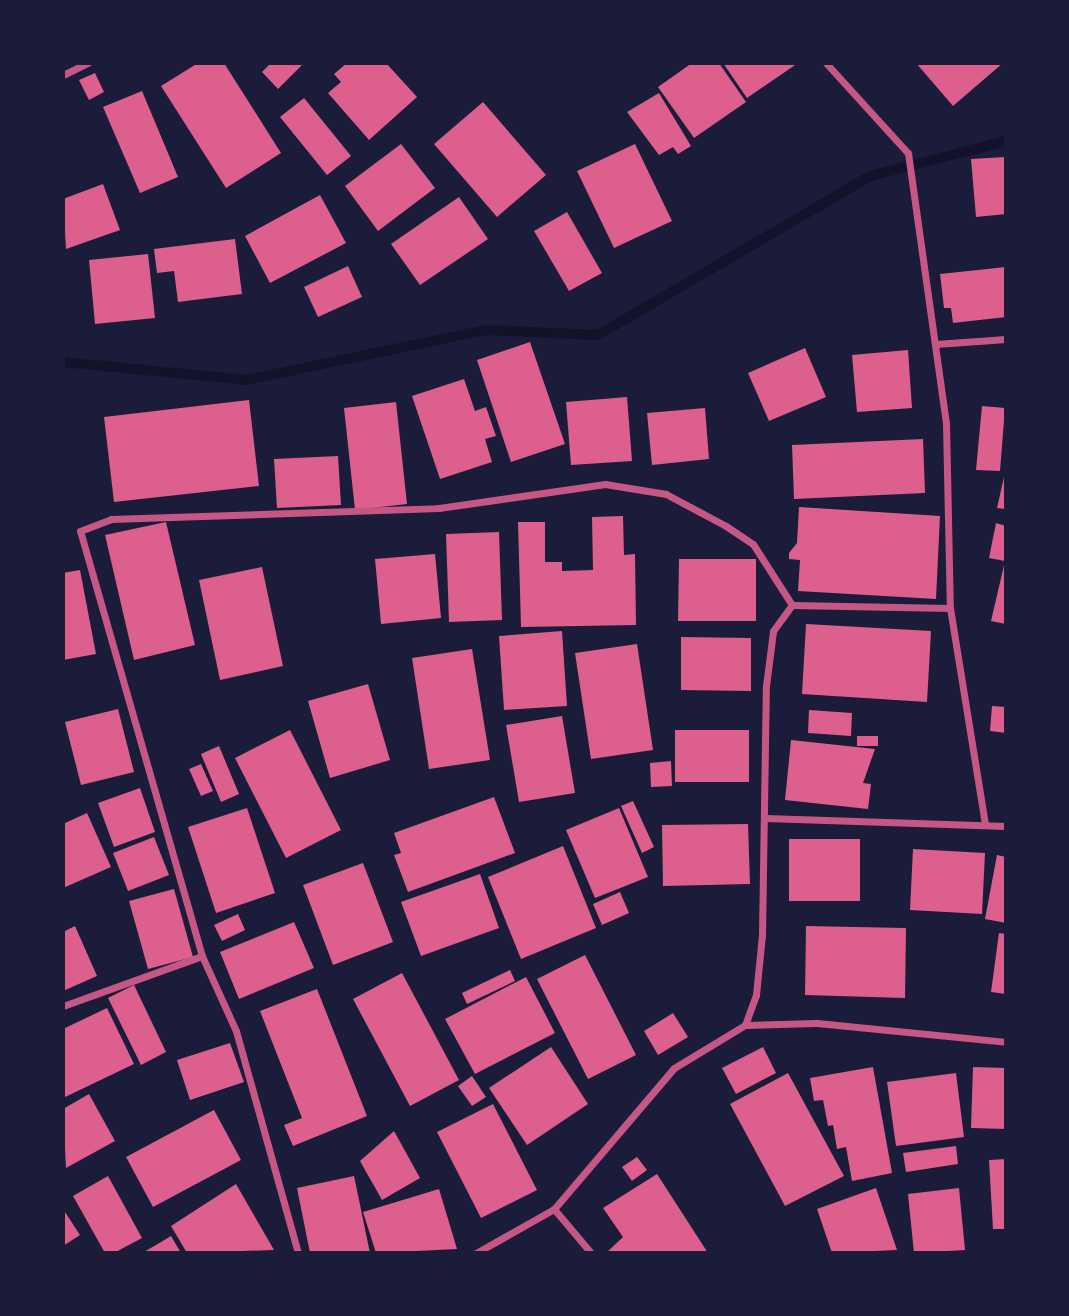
<!DOCTYPE html>
<html>
<head>
<meta charset="utf-8">
<style>
	body { margin:0 }
	#map { position:relative; width:1069px; height:1316px; overflow:hidden; background:#1b1b3a; font-family:Poppins,sans-serif }
	div>[style] { position:absolute }
	.stream>* { height:10px; margin:-5px; padding:0 5px; transform-origin:5px; border-radius:5px; background:#12122b }
	.building>* { inset:0; background:#dd5f8e }
	.minor>* { height:7px; margin:-3.5px; padding:0 3.5px; transform-origin:3.5px; border-radius:3.5px; background:#c65784 }
	span { translate:-50% -50%; white-space:nowrap; text-align:center; line-height:1.15; -webkit-text-stroke:7px #1b1b3a; paint-order:stroke }
	.frame { position:absolute; inset:0; border:65px solid #1b1b3a; pointer-events:none }
</style>
</head>
<body>
<div id="map">
	<div class="stream">
		<div style="left:63px;top:362px;width:184px;rotate:5.6deg"></div>
		<div style="left:246px;top:380px;width:244px;rotate:-11.8deg"></div>
		<div style="left:485px;top:330px;width:113px;rotate:2.5deg"></div>
		<div style="left:598px;top:335px;width:315px;rotate:-30.3deg"></div>
		<div style="left:870px;top:176px;width:140px;rotate:-14.4deg"></div>
	</div>
	<div class="building">
		<div style="clip-path:polygon(198px 63px,224px 63px,281px 153px,226px 188px,161px 86px)"></div>
		<div style="clip-path:polygon(271px 63px,304px 63px,278px 89px,262px 72px)"></div>
		<div style="clip-path:polygon(347px 63px,386px 63px,417px 97px,369px 140px,328px 93px,341px 82px,334px 74px)"></div>
		<div style="clip-path:polygon(692px 63px,719px 63px,746px 102px,694px 138px,658px 87px)"></div>
		<div style="clip-path:polygon(723px 63px,798px 63px,747px 98px)"></div>
		<div style="clip-path:polygon(916px 63px,1003px 63px,953px 106px)"></div>
		<div style="clip-path:polygon(95px 73px,104px 92px,89px 100px,79px 80px)"></div>
		<div style="clip-path:polygon(142px 91px,178px 177px,140px 193px,103px 107px)"></div>
		<div style="clip-path:polygon(659px 93px,691px 146px,678px 154px,673px 147px,659px 155px,627px 112px)"></div>
		<div style="clip-path:polygon(304px 98px,351px 156px,327px 175px,280px 117px)"></div>
		<div style="clip-path:polygon(483px 102px,546px 175px,497px 217px,434px 144px)"></div>
		<div style="clip-path:polygon(401px 144px,435px 188px,378px 231px,345px 186px)"></div>
		<div style="clip-path:polygon(635px 144px,672px 221px,614px 248px,577px 171px)"></div>
		<div style="clip-path:polygon(1006px 157px,1006px 214px,976px 217px,971px 159px)"></div>
		<div style="clip-path:polygon(103px 184px,120px 230px,66px 249px,63px 199px)"></div>
		<div style="clip-path:polygon(320px 195px,346px 243px,270px 283px,245px 236px)"></div>
		<div style="clip-path:polygon(459px 197px,488px 239px,420px 285px,391px 244px)"></div>
		<div style="clip-path:polygon(567px 212px,602px 273px,569px 291px,534px 231px)"></div>
		<div style="clip-path:polygon(235px 239px,242px 294px,178px 302px,174px 271px,157px 273px,154px 249px)"></div>
		<div style="clip-path:polygon(148px 254px,155px 318px,95px 324px,89px 260px)"></div>
		<div style="clip-path:polygon(348px 266px,362px 297px,318px 317px,304px 287px)"></div>
		<div style="clip-path:polygon(1006px 267px,1006px 317px,953px 323px,951px 308px,944px 308px,940px 274px)"></div>
		<div style="clip-path:polygon(530px 342px,565px 444px,511px 462px,477px 360px)"></div>
		<div style="clip-path:polygon(805px 348px,826px 397px,769px 421px,748px 373px)"></div>
		<div style="clip-path:polygon(908px 350px,912px 408px,857px 412px,852px 355px)"></div>
		<div style="clip-path:polygon(464px 379px,475px 411px,486px 407px,496px 436px,485px 439px,492px 462px,440px 479px,412px 396px)"></div>
		<div style="clip-path:polygon(627px 397px,632px 461px,571px 465px,566px 402px)"></div>
		<div style="clip-path:polygon(249px 400px,259px 486px,114px 502px,104px 417px)"></div>
		<div style="clip-path:polygon(396px 402px,407px 504px,355px 510px,344px 408px)"></div>
		<div style="clip-path:polygon(982px 406px,1005px 408px,1000px 471px,976px 470px)"></div>
		<div style="clip-path:polygon(705px 408px,709px 459px,652px 465px,647px 413px)"></div>
		<div style="clip-path:polygon(923px 439px,925px 493px,794px 499px,792px 445px)"></div>
		<div style="clip-path:polygon(338px 456px,341px 505px,277px 508px,274px 459px)"></div>
		<div style="clip-path:polygon(1006px 468px,1006px 509px,997px 508px)"></div>
		<div style="clip-path:polygon(799px 507px,940px 516px,936px 599px,798px 591px,800px 560px,789px 559px,789px 553px,797px 543px)"></div>
		<div style="clip-path:polygon(623px 516px,624px 555px,635px 554px,636px 625px,521px 627px,518px 522px,545px 522px,545px 562px,562px 562px,562px 571px,593px 570px,592px 517px)"></div>
		<div style="clip-path:polygon(166px 522px,195px 645px,134px 660px,105px 535px)"></div>
		<div style="clip-path:polygon(996px 523px,1006px 526px,1006px 624px,991px 621px,1005px 561px,989px 558px)"></div>
		<div style="clip-path:polygon(499px 532px,502px 620px,449px 622px,446px 534px)"></div>
		<div style="clip-path:polygon(435px 554px,441px 618px,381px 624px,375px 559px)"></div>
		<div style="clip-path:polygon(679px 559px,756px 559px,756px 621px,678px 621px)"></div>
		<div style="clip-path:polygon(262px 567px,283px 666px,220px 680px,199px 580px)"></div>
		<div style="clip-path:polygon(80px 570px,96px 654px,63px 660px,63px 573px)"></div>
		<div style="clip-path:polygon(806px 624px,931px 631px,927px 702px,802px 694px)"></div>
		<div style="clip-path:polygon(562px 631px,567px 706px,504px 710px,499px 636px)"></div>
		<div style="clip-path:polygon(681px 637px,751px 638px,751px 691px,681px 690px)"></div>
		<div style="clip-path:polygon(637px 644px,653px 750px,591px 759px,575px 653px)"></div>
		<div style="clip-path:polygon(472px 649px,490px 760px,429px 769px,412px 658px)"></div>
		<div style="clip-path:polygon(368px 684px,390px 760px,330px 778px,308px 701px)"></div>
		<div style="clip-path:polygon(992px 706px,1006px 707px,1006px 733px,990px 731px)"></div>
		<div style="clip-path:polygon(118px 709px,134px 772px,81px 785px,65px 722px)"></div>
		<div style="clip-path:polygon(809px 710px,852px 713px,851px 736px,808px 733px)"></div>
		<div style="clip-path:polygon(562px 716px,575px 793px,519px 802px,506px 725px)"></div>
		<div style="clip-path:polygon(290px 730px,341px 830px,286px 858px,235px 758px)"></div>
		<div style="clip-path:polygon(675px 730px,749px 730px,749px 782px,675px 782px)"></div>
		<div style="clip-path:polygon(857px 736px,878px 736px,878px 746px,857px 746px)"></div>
		<div style="clip-path:polygon(791px 740px,875px 749px,863px 783px,871px 784px,868px 809px,785px 800px)"></div>
		<div style="clip-path:polygon(219px 746px,239px 794px,221px 802px,201px 754px)"></div>
		<div style="clip-path:polygon(671px 761px,672px 786px,651px 787px,650px 763px)"></div>
		<div style="clip-path:polygon(201px 764px,213px 791px,201px 796px,189px 769px)"></div>
		<div style="clip-path:polygon(140px 788px,155px 832px,114px 847px,98px 803px)"></div>
		<div style="clip-path:polygon(494px 797px,515px 853px,408px 892px,394px 855px,401px 853px,394px 833px)"></div>
		<div style="clip-path:polygon(633px 801px,654px 847px,642px 853px,621px 806px)"></div>
		<div style="clip-path:polygon(247px 808px,275px 893px,216px 913px,188px 827px)"></div>
		<div style="clip-path:polygon(619px 808px,648px 877px,595px 898px,566px 830px)"></div>
		<div style="clip-path:polygon(87px 813px,111px 867px,63px 888px,63px 824px)"></div>
		<div style="clip-path:polygon(748px 824px,750px 884px,663px 886px,662px 825px)"></div>
		<div style="clip-path:polygon(154px 837px,169px 875px,128px 891px,113px 853px)"></div>
		<div style="clip-path:polygon(789px 839px,860px 839px,860px 901px,789px 901px)"></div>
		<div style="clip-path:polygon(563px 846px,596px 928px,521px 959px,488px 877px)"></div>
		<div style="clip-path:polygon(913px 849px,985px 853px,982px 914px,910px 910px)"></div>
		<div style="clip-path:polygon(997px 855px,1006px 857px,1006px 923px,985px 919px)"></div>
		<div style="clip-path:polygon(363px 863px,393px 942px,333px 965px,303px 885px)"></div>
		<div style="clip-path:polygon(480px 874px,499px 928px,421px 956px,401px 902px)"></div>
		<div style="clip-path:polygon(174px 889px,193px 957px,148px 969px,129px 901px)"></div>
		<div style="clip-path:polygon(620px 892px,629px 913px,602px 925px,593px 904px)"></div>
		<div style="clip-path:polygon(238px 914px,245px 930px,222px 941px,214px 925px)"></div>
		<div style="clip-path:polygon(294px 922px,314px 968px,239px 999px,220px 952px)"></div>
		<div style="clip-path:polygon(75px 926px,97px 976px,63px 991px,63px 932px)"></div>
		<div style="clip-path:polygon(806px 926px,906px 928px,905px 998px,805px 995px)"></div>
		<div style="clip-path:polygon(999px 933px,1006px 934px,1006px 994px,991px 992px)"></div>
		<div style="clip-path:polygon(585px 955px,636px 1055px,588px 1079px,537px 979px)"></div>
		<div style="clip-path:polygon(510px 970px,515px 981px,467px 1004px,462px 993px)"></div>
		<div style="clip-path:polygon(402px 973px,459px 1080px,410px 1106px,353px 999px)"></div>
		<div style="clip-path:polygon(526px 977px,555px 1033px,475px 1074px,445px 1019px)"></div>
		<div style="clip-path:polygon(134px 985px,166px 1052px,141px 1065px,108px 998px)"></div>
		<div style="clip-path:polygon(317px 989px,367px 1116px,293px 1146px,284px 1125px,302px 1118px,260px 1011px)"></div>
		<div style="clip-path:polygon(107px 1008px,134px 1064px,63px 1098px,63px 1029px)"></div>
		<div style="clip-path:polygon(673px 1013px,688px 1037px,658px 1055px,644px 1031px)"></div>
		<div style="clip-path:polygon(230px 1043px,244px 1082px,190px 1100px,177px 1060px)"></div>
		<div style="clip-path:polygon(551px 1047px,588px 1104px,527px 1145px,489px 1088px)"></div>
		<div style="clip-path:polygon(763px 1047px,776px 1073px,736px 1094px,722px 1068px)"></div>
		<div style="clip-path:polygon(873px 1067px,892px 1173px,852px 1181px,846px 1147px,837px 1149px,833px 1125px,828px 1126px,823px 1100px,814px 1101px,810px 1078px)"></div>
		<div style="clip-path:polygon(973px 1067px,1006px 1068px,1006px 1129px,971px 1128px)"></div>
		<div style="clip-path:polygon(788px 1073px,844px 1176px,785px 1206px,730px 1104px)"></div>
		<div style="clip-path:polygon(956px 1073px,964px 1137px,896px 1146px,887px 1082px)"></div>
		<div style="clip-path:polygon(472px 1076px,486px 1097px,472px 1106px,458px 1086px)"></div>
		<div style="clip-path:polygon(89px 1094px,115px 1141px,66px 1168px,63px 1109px)"></div>
		<div style="clip-path:polygon(493px 1104px,537px 1190px,481px 1218px,437px 1132px)"></div>
		<div style="clip-path:polygon(214px 1110px,241px 1160px,153px 1207px,126px 1157px)"></div>
		<div style="clip-path:polygon(394px 1131px,420px 1178px,382px 1200px,360px 1161px)"></div>
		<div style="clip-path:polygon(956px 1146px,958px 1164px,906px 1172px,903px 1153px)"></div>
		<div style="clip-path:polygon(637px 1157px,647px 1170px,632px 1181px,622px 1167px)"></div>
		<div style="clip-path:polygon(1006px 1159px,1006px 1229px,993px 1229px,989px 1160px)"></div>
		<div style="clip-path:polygon(657px 1174px,708px 1253px,606px 1253px,623px 1237px,603px 1208px)"></div>
		<div style="clip-path:polygon(108px 1176px,142px 1238px,114px 1253px,105px 1253px,73px 1196px)"></div>
		<div style="clip-path:polygon(354px 1176px,370px 1253px,310px 1253px,297px 1188px)"></div>
		<div style="clip-path:polygon(236px 1184px,274px 1250px,187px 1253px,171px 1226px)"></div>
		<div style="clip-path:polygon(876px 1188px,897px 1250px,832px 1253px,817px 1209px)"></div>
		<div style="clip-path:polygon(959px 1188px,965px 1250px,914px 1253px,908px 1194px)"></div>
		<div style="clip-path:polygon(439px 1189px,457px 1249px,376px 1253px,363px 1212px)"></div>
		<div style="clip-path:polygon(63px 1209px,80px 1235px,63px 1246px)"></div>
		<div style="clip-path:polygon(171px 1236px,181px 1253px,142px 1253px,156px 1245px)"></div>
	</div>
	<div class="minor">
		<div style="left:826px;top:63px;width:122px;rotate:47.7deg"></div>
		<div style="left:908px;top:153px;width:273px;rotate:82deg"></div>
		<div style="left:946px;top:423px;width:185px;rotate:88.8deg"></div>
		<div style="left:950px;top:608px;width:218px;rotate:80.8deg"></div>
		<div style="left:63px;top:75px;width:28px;rotate:-26deg"></div>
		<div style="left:936px;top:344px;width:70px;rotate:-4.1deg"></div>
		<div style="left:766px;top:818px;width:240px;rotate:1.9deg"></div>
		<div style="left:63px;top:1006px;width:148px;rotate:-19.8deg"></div>
		<div style="left:745px;top:1025px;width:32px;rotate:-70deg"></div>
		<div style="left:756px;top:995px;width:60px;rotate:-84.3deg"></div>
		<div style="left:762px;top:935px;width:249px;rotate:-89.1deg"></div>
		<div style="left:766px;top:686px;width:55px;rotate:-82.7deg"></div>
		<div style="left:773px;top:631px;width:32px;rotate:-54deg"></div>
		<div style="left:792px;top:605px;width:158px;rotate:1.1deg"></div>
		<div style="left:554px;top:1209px;width:57px;rotate:49.9deg"></div>
		<div style="left:298px;top:1253px;width:230px;rotate:-105.6deg"></div>
		<div style="left:236px;top:1031px;width:82px;rotate:-114.4deg"></div>
		<div style="left:202px;top:956px;width:442px;rotate:-106deg"></div>
		<div style="left:80px;top:531px;width:33px;rotate:-21deg"></div>
		<div style="left:111px;top:519px;width:328px;rotate:-1.9deg"></div>
		<div style="left:439px;top:508px;width:168px;rotate:-8.2deg"></div>
		<div style="left:605px;top:484px;width:62px;rotate:9.3deg"></div>
		<div style="left:666px;top:494px;width:68px;rotate:28.1deg"></div>
		<div style="left:726px;top:526px;width:32px;rotate:34deg"></div>
		<div style="left:753px;top:544px;width:72px;rotate:57.4deg"></div>
		<div style="left:476px;top:1253px;width:90px;rotate:-29.4deg"></div>
		<div style="left:554px;top:1209px;width:185px;rotate:-49.6deg"></div>
		<div style="left:674px;top:1068px;width:83px;rotate:-31.2deg"></div>
		<div style="left:745px;top:1025px;width:72px;rotate:-1.6deg"></div>
		<div style="left:817px;top:1023px;width:190px;rotate:5.7deg"></div>
	</div>
	<div class="frame"></div>
</div>
</body>
</html>
